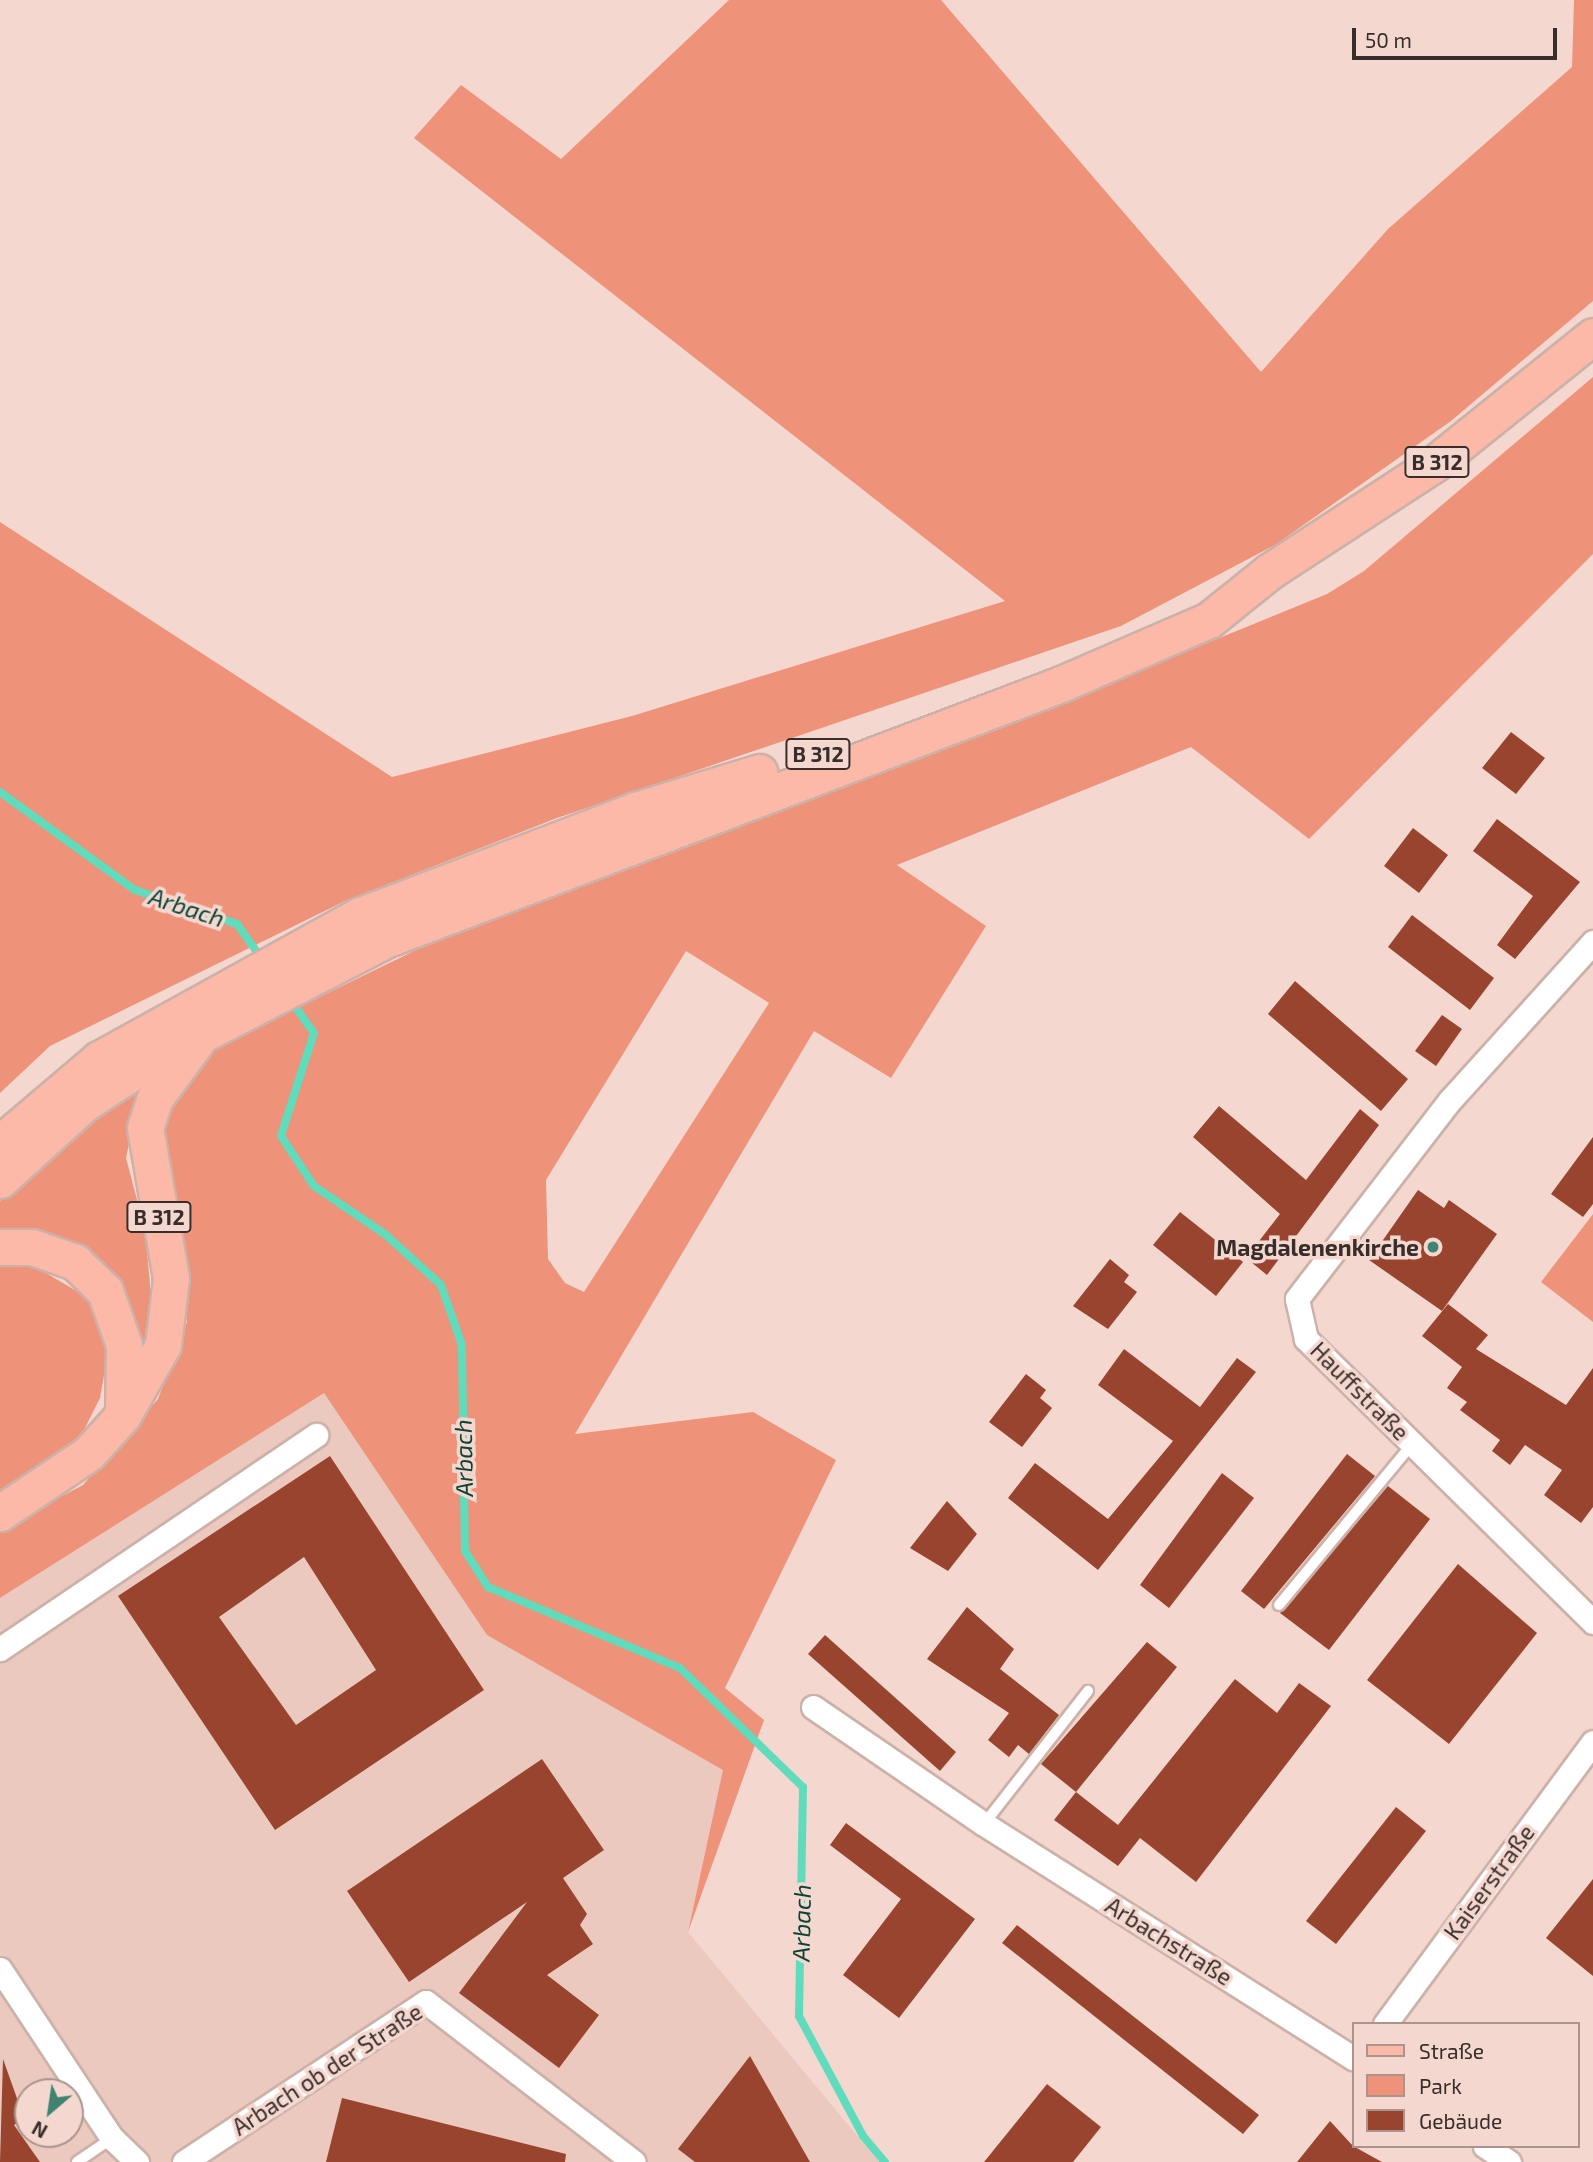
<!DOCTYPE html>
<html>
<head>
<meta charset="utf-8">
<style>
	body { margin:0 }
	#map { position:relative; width:1593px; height:2162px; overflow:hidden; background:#f4d8d0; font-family:"Exo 2",sans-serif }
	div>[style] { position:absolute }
	.built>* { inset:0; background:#ecc9bf }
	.green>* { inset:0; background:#ee927a }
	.stream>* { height:8px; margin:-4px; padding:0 4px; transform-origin:4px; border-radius:4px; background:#60dcbd }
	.building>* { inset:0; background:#99442e }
	.roads { filter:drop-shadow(2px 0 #ccb1a9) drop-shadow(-2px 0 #ccb1a9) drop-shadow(0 2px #ccb1a9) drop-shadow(0 -2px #ccb1a9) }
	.service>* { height:10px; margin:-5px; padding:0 5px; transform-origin:5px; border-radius:5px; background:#fff }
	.minor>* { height:23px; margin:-11.5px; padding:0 11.5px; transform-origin:11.5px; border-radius:11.5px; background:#fff }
	.primary>* { height:35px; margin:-17.5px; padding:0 17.5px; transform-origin:17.5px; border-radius:17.5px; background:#fdb9a7 }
	.dots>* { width:19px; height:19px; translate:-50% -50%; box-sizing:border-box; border:4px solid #f4d8d0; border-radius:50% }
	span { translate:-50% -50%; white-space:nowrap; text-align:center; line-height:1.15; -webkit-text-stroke:7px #f4d8d0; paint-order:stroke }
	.shield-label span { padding:2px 5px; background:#f4d8d0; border:2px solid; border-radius:5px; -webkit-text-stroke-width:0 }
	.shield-label { font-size:21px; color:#382d2a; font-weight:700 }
	.poi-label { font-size:23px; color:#382d2a; font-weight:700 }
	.right { translate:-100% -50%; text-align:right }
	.street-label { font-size:23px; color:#382d2a }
	.water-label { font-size:24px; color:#0b4437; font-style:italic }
	.legend { position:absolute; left:1352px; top:2022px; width:228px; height:126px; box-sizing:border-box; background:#f4d8d0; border:2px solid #a9948e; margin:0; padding:9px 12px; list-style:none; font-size:21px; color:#382d2a }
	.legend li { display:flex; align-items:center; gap:14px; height:35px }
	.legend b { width:35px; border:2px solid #a9948e }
	.north { position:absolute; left:14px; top:2078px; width:70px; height:70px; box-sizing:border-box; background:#f4d8d0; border:2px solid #a9948e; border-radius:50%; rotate:209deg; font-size:19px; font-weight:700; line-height:28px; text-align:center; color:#382d2a }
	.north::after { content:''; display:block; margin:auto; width:24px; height:32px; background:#428271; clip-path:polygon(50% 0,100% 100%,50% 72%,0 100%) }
	.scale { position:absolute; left:1352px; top:28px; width:205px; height:32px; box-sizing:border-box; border:4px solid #382d2a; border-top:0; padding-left:9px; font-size:21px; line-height:24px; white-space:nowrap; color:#382d2a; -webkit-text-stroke:5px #f4d8d0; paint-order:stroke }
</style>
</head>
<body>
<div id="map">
	<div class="built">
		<div style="clip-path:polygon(evenodd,324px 1392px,487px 1635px,724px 1770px,688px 1932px,879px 2162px,0 2162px,0 1598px,324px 1392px,28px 2092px,70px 2092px,70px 2134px,28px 2134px,28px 2092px)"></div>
	</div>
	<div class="green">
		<div style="clip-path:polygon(729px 0,941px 0,1261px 372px,1388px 229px,1572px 67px,1574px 0,1593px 0,1593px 301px,1451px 421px,1275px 545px,1121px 626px,557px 818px,345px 901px,50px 1046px,0 1093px,0 522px,392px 777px,632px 716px,1005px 601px,414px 138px,461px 85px,561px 159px)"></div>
		<div style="clip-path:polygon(evenodd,1593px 377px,1593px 554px,1309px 839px,1191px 747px,897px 865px,986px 926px,891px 1078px,814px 1031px,575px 1434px,753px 1412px,836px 1460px,725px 1688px,764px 1720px,688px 1932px,723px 1770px,487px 1635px,324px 1393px,0 1598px,0 1529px,83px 1485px,158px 1399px,187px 1322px,157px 1128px,174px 1085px,209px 1051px,418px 949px,1033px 714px,1327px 594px,1364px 571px,1593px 377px,686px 951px,769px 1003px,584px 1292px,565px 1283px,548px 1259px,546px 1180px,686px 951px)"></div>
		<div style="clip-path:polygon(129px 1088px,139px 1095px,126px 1158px,145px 1230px,150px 1284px,150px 1337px,141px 1364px,128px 1314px,0 1238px,0 1201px,50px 1151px)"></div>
		<div style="clip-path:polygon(1593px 1214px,1593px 1322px,1541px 1282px)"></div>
		<div style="clip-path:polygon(0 1262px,34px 1266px,85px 1296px,101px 1321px,107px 1358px,100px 1398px,81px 1436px,42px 1470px,0 1491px)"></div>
	</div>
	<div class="stream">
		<div style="left:0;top:792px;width:167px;rotate:36deg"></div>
		<div style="left:135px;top:890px;width:108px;rotate:18.4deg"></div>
		<div style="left:237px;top:924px;width:43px;rotate:54.5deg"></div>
		<div style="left:289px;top:998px;width:43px;rotate:54.5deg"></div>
		<div style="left:314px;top:1033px;width:108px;rotate:107.8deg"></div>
		<div style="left:281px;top:1136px;width:60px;rotate:56.6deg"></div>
		<div style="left:314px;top:1186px;width:87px;rotate:34.2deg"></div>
		<div style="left:386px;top:1235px;width:74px;rotate:42.3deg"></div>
		<div style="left:441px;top:1285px;width:64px;rotate:70.7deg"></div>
		<div style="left:462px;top:1345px;width:206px;rotate:89.2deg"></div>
		<div style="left:465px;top:1551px;width:43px;rotate:57.4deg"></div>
		<div style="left:488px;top:1587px;width:208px;rotate:22.9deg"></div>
		<div style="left:680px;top:1668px;width:171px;rotate:44.1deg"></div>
		<div style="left:803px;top:1787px;width:229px;rotate:91deg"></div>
		<div style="left:799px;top:2016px;width:136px;rotate:61.9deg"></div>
		<div style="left:863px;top:2136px;width:34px;rotate:50deg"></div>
	</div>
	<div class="building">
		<div style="clip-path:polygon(1511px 732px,1545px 758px,1516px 794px,1482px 768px)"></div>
		<div style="clip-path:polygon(1497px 819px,1580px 882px,1515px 959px,1497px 945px,1533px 896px,1473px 851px)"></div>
		<div style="clip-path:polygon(1413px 828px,1448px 855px,1419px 893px,1384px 866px)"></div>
		<div style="clip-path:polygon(1412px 915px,1494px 978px,1470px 1010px,1388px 947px)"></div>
		<div style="clip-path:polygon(1295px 981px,1408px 1079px,1381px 1111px,1268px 1014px)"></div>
		<div style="clip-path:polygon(1442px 1015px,1462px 1029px,1436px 1066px,1415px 1051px)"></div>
		<div style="clip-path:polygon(1219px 1106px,1306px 1180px,1360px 1109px,1379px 1125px,1267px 1275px,1246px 1258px,1280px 1214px,1193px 1137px)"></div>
		<div style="clip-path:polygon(1593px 1137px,1593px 1204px,1583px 1217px,1551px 1194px)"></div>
		<div style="clip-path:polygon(1418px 1190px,1444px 1208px,1449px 1200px,1497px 1234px,1442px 1311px,1369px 1260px)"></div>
		<div style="clip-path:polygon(1180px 1212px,1243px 1262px,1216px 1296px,1153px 1245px)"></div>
		<div style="clip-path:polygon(1110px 1259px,1129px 1275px,1124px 1282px,1137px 1292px,1108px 1329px,1073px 1306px)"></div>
		<div style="clip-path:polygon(1448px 1304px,1488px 1335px,1476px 1349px,1566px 1405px,1593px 1368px,1593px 1507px,1581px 1523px,1544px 1495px,1562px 1470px,1525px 1445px,1510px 1465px,1492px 1451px,1500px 1440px,1460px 1410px,1467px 1402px,1447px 1388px,1462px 1367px,1422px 1336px)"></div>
		<div style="clip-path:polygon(1124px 1349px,1200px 1407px,1237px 1358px,1256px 1372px,1098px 1570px,1008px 1498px,1035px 1463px,1108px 1519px,1173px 1441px,1098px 1385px)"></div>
		<div style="clip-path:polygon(1026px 1374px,1046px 1390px,1040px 1398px,1052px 1408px,1022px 1447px,989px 1422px)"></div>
		<div style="clip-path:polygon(1347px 1454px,1375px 1476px,1264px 1609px,1241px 1591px)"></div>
		<div style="clip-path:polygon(evenodd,330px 1456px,484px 1690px,275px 1830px,118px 1596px,330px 1456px,304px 1557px,376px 1670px,296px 1725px,219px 1617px,304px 1557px)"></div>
		<div style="clip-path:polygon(1222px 1473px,1254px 1498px,1169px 1608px,1140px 1585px)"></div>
		<div style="clip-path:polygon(1388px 1486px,1430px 1519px,1329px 1650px,1280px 1613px)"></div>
		<div style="clip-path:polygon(947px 1501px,977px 1534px,948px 1571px,910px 1548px)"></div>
		<div style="clip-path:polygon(1458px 1564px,1537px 1633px,1449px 1744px,1367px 1680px)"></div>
		<div style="clip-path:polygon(967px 1607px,1014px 1649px,1000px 1669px,1059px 1715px,1029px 1754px,1018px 1745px,1009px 1757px,988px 1740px,1009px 1713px,927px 1659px)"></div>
		<div style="clip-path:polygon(825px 1635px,956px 1752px,940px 1771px,808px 1654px)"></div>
		<div style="clip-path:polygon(1147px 1642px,1177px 1667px,1076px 1792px,1041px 1764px)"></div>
		<div style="clip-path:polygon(1235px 1679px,1277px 1713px,1299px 1683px,1331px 1706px,1196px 1882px,1140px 1838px,1118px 1866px,1054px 1820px,1076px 1792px,1118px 1825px)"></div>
		<div style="clip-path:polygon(542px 1759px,604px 1850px,563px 1878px,587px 1914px,580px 1925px,593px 1944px,547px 1975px,599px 2015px,559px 2068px,459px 1993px,527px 1902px,409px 1982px,347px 1891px)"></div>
		<div style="clip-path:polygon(1396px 1807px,1426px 1831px,1336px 1944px,1306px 1921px)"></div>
		<div style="clip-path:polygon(846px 1823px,975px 1919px,899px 2018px,843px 1975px,901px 1899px,830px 1845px)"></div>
		<div style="clip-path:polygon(1593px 1879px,1593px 1976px,1546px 1938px)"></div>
		<div style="clip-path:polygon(1017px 1925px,1259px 2115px,1243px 2134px,1002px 1943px)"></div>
		<div style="clip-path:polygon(750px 2056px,810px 2162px,695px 2162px,678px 2149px)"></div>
		<div style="clip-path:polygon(3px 2059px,24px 2118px,14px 2125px,40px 2162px,0 2162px)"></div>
		<div style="clip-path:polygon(1047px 2084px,1101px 2127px,1073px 2162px,984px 2162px)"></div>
		<div style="clip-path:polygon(342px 2098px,566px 2154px,565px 2162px,326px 2162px)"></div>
		<div style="clip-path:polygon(1330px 2121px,1353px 2146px,1382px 2162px,1297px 2162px)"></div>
	</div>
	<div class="roads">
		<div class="service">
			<div style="left:1279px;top:1605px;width:209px;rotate:-50.4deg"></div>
			<div style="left:984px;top:1824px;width:169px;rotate:-52deg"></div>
			<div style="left:77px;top:2162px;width:42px;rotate:-34.4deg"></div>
		</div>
		<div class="minor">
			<div style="left:1593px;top:942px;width:213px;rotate:132.1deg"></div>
			<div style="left:1450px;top:1100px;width:251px;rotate:127.6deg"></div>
			<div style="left:1297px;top:1299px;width:41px;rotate:77.3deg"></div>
			<div style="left:1306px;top:1339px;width:403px;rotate:44.6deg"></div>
			<div style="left:0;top:1649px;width:382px;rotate:-34.1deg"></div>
			<div style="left:813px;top:1707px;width:207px;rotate:34.4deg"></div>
			<div style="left:984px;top:1824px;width:437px;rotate:32.4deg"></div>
			<div style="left:0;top:1969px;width:203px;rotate:56.5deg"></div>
			<div style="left:112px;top:2138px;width:35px;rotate:44deg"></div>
			<div style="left:1385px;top:2024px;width:350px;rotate:-53.6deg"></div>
			<div style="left:1485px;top:2146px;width:29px;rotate:34deg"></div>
			<div style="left:184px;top:2162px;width:290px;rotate:-33.5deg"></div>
			<div style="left:426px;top:2002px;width:262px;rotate:37.6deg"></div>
		</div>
		<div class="primary">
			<div style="left:0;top:1143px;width:130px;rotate:-40.3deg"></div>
			<div style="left:99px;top:1059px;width:296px;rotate:-28.9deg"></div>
			<div style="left:358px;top:916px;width:297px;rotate:-20.9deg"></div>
			<div style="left:635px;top:810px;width:130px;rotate:-17deg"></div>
			<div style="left:0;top:1180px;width:115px;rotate:-42.2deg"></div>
			<div style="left:85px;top:1103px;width:72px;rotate:-33deg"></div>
			<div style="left:145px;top:1064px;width:270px;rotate:-27.3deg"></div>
			<div style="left:385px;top:940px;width:723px;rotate:-20.74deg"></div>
			<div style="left:1061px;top:684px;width:161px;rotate:-23.4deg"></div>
			<div style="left:1209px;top:620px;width:78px;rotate:-38.8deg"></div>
			<div style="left:1270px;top:571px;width:196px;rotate:-33.1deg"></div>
			<div style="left:1434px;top:464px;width:204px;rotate:-38.8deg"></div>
			<div style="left:0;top:1247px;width:32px"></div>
			<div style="left:32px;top:1247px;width:46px;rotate:19.2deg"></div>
			<div style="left:75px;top:1262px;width:42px;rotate:44deg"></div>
			<div style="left:105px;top:1291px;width:57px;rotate:70.6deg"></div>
			<div style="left:124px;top:1345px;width:66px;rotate:90.9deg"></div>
			<div style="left:0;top:1513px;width:107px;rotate:-34deg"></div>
			<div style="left:89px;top:1453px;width:51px;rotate:-48.2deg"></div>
			<div style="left:123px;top:1415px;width:81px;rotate:-60.3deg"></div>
			<div style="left:163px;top:1345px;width:67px;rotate:-83.2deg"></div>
			<div style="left:171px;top:1278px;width:152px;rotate:-99.8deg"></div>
			<div style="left:145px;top:1128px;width:32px;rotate:-72deg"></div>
			<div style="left:155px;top:1098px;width:67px;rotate:-53.5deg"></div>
		</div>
	</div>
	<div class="dots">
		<div style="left:1433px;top:1247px;background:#428271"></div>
	</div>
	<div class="shield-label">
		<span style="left:1437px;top:462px">B 312</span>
		<span style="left:818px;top:754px">B 312</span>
		<span style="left:159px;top:1217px">B 312</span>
	</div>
	<div class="poi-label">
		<span class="right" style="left:1419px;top:1247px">Magdalenenkirche</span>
	</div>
	<div class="street-label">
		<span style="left:1360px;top:1391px;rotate:45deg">Hauffstraße</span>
		<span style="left:1489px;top:1882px;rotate:-54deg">Kaiserstraße</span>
		<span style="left:1169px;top:1941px;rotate:32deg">Arbachstraße</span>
		<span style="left:327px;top:2069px;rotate:-33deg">Arbach ob der Straße</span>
	</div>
	<div class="water-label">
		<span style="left:187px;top:907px;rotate:18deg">Arbach</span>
		<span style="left:463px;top:1458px;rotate:-91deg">Arbach</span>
		<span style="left:801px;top:1923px;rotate:-89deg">Arbach</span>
	</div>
	<ul class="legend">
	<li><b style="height:9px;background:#fdb9a7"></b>Straße</li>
	<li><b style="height:19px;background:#ee927a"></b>Park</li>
	<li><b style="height:19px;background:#99442e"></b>Gebäude</li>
	</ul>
	<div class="north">N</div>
	<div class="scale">50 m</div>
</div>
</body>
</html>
